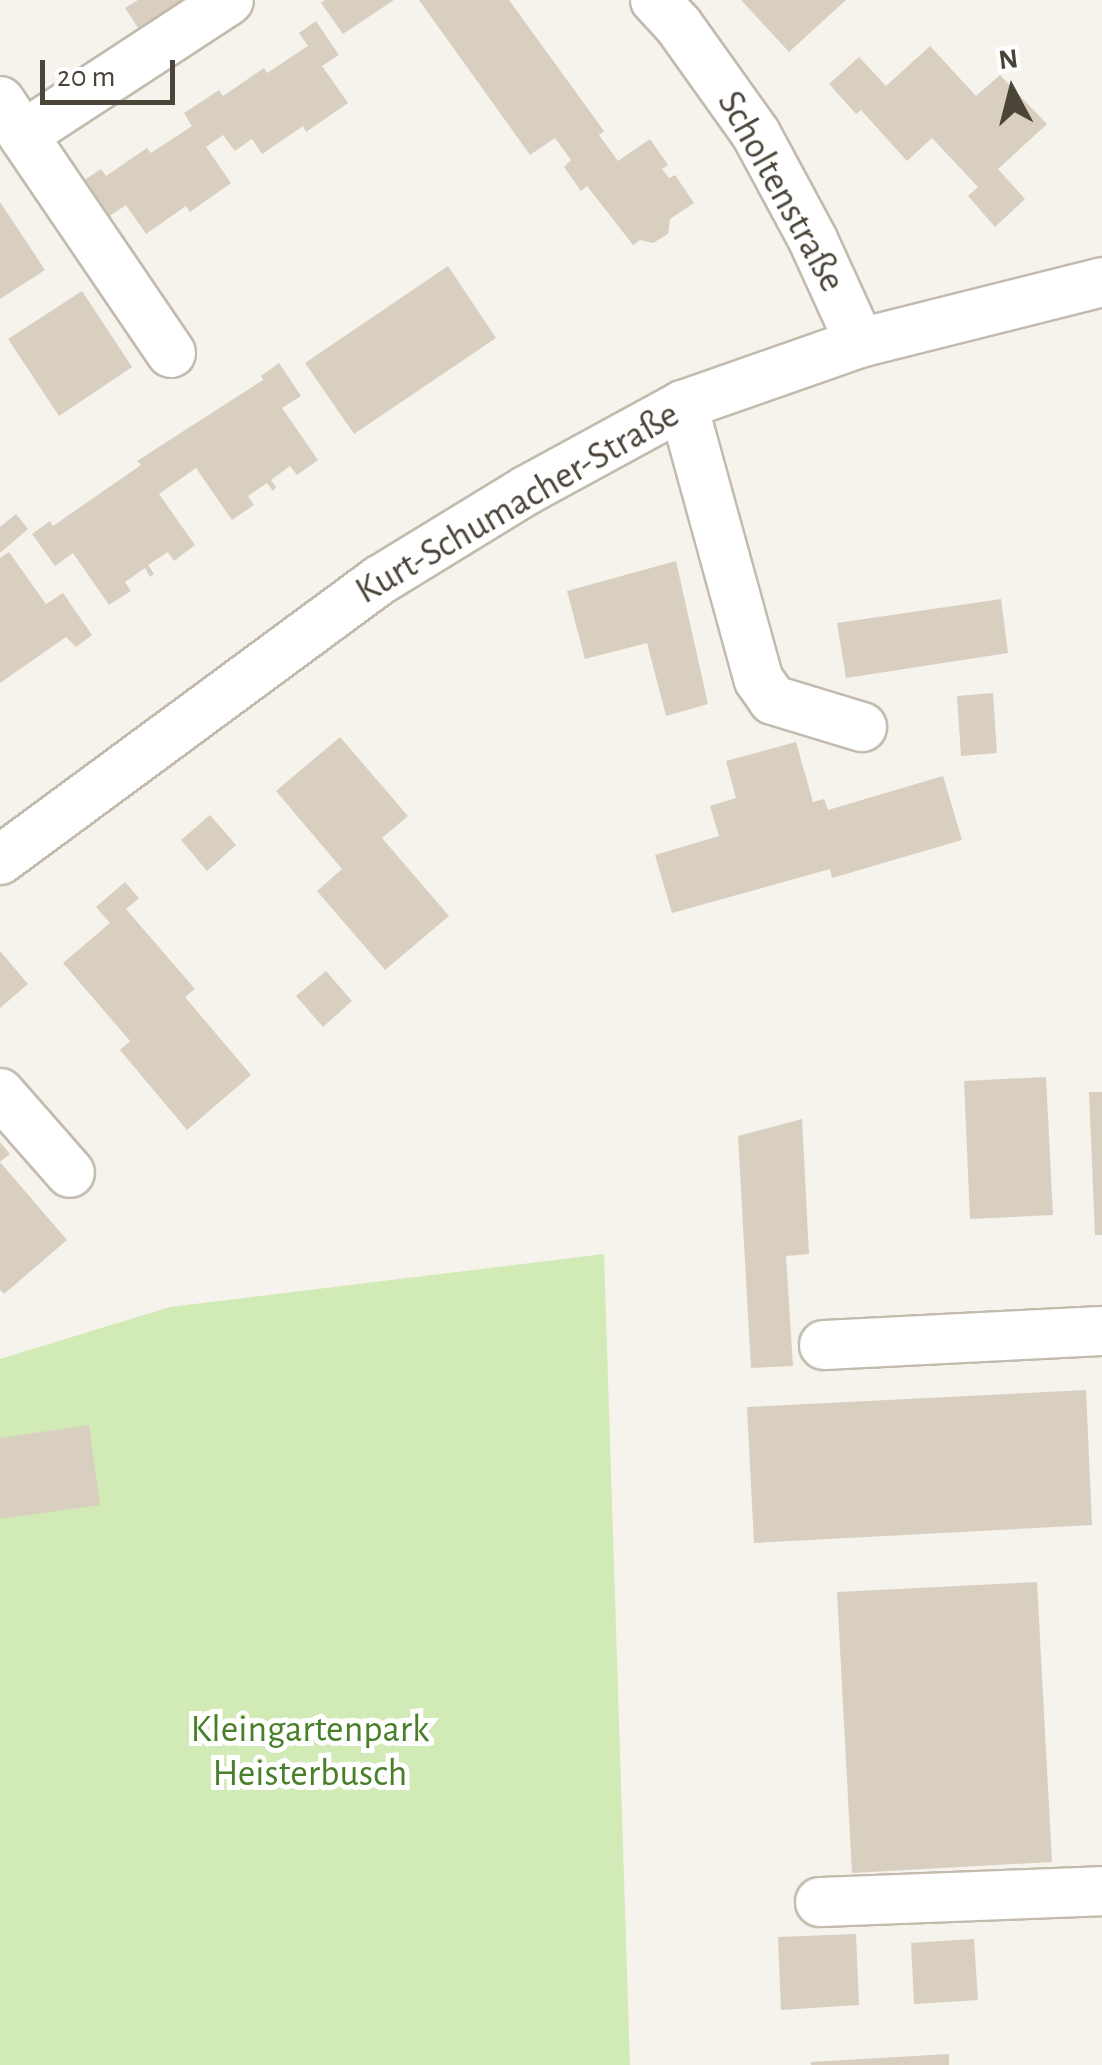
<!DOCTYPE html>
<html>
<head>
<meta charset="utf-8">
<style>
	body { margin:0 }
	#map { position:relative; width:1102px; height:2065px; overflow:hidden; background:#f6f3ec; font-family:"Alegreya Sans",sans-serif }
	div>[style] { position:absolute }
	.green>* { inset:0; background:#d2eab5 }
	.building>* { inset:0; background:#d8cfc1 }
	.roads { filter:drop-shadow(2px 0 #c2bbae) drop-shadow(-2px 0 #c2bbae) drop-shadow(0 2px #c2bbae) drop-shadow(0 -2px #c2bbae) }
	.minor>* { height:48px; margin:-24px; padding:0 24px; transform-origin:24px; border-radius:24px; background:#fff }
	span { translate:-50% -50%; white-space:nowrap; text-align:center; line-height:1.15; -webkit-text-stroke:10px #fff; paint-order:stroke }
	.street-label { font-size:38px; color:#4b4439 }
	.park-label { font-size:38px; color:#4a7f2a }
	.north { position:absolute; left:962px; top:40px; width:100px; height:100px; -webkit-text-stroke:8px #fff; paint-order:stroke; rotate:353deg; font-size:28px; font-weight:700; line-height:40px; text-align:center; color:#4b4439 }
	.north::after { content:''; display:block; margin:auto; width:35px; height:45px; background:#4b4439; clip-path:polygon(50% 0,100% 100%,50% 72%,0 100%) }
	.scale { position:absolute; left:40px; top:60px; width:135px; height:45px; box-sizing:border-box; border:5px solid #4b4439; border-top:0; padding-left:12px; font-size:30px; line-height:35px; white-space:nowrap; color:#4b4439; -webkit-text-stroke:8px #fff; paint-order:stroke }
</style>
</head>
<body>
<div id="map">
	<div class="green">
		<div style="clip-path:polygon(604px 1254px,630px 2065px,0 2065px,0 1359px,170px 1307px)"></div>
	</div>
	<div class="building">
		<div style="clip-path:polygon(138px 0,181px 0,183px 2px,140px 31px,125px 8px)"></div>
		<div style="clip-path:polygon(325px 0,394px 0,343px 34px,321px 3px)"></div>
		<div style="clip-path:polygon(419px 0,509px 0,604px 131px,599px 135px,618px 161px,650px 139px,668px 165px,662px 169px,669px 178px,675px 175px,694px 203px,670px 219px,668px 234px,653px 243px,640px 240px,633px 245px,587px 186px,581px 191px,564px 167px,571px 160px,555px 138px,530px 155px)"></div>
		<div style="clip-path:polygon(741px 0,846px 0,789px 52px)"></div>
		<div style="clip-path:polygon(316px 21px,339px 55px,322px 66px,348px 103px,306px 132px,303px 126px,262px 154px,252px 139px,235px 151px,223px 135px,206px 147px,231px 183px,190px 212px,186px 206px,146px 234px,126px 205px,105px 219px,80px 183px,101px 169px,106px 176px,147px 148px,151px 153px,192px 126px,184px 113px,219px 90px,223px 96px,264px 68px,267px 73px,308px 46px,299px 33px)"></div>
		<div style="clip-path:polygon(930px 46px,976px 96px,1000px 75px,1047px 124px,998px 169px,1025px 199px,995px 227px,968px 196px,978px 187px,932px 138px,907px 161px,861px 110px,856px 114px,829px 84px,859px 57px,886px 86px)"></div>
		<div style="clip-path:polygon(0 202px,45px 270px,0 299px)"></div>
		<div style="clip-path:polygon(448px 266px,496px 338px,354px 434px,305px 363px)"></div>
		<div style="clip-path:polygon(82px 291px,132px 367px,59px 416px,8px 339px)"></div>
		<div style="clip-path:polygon(279px 363px,301px 396px,282px 408px,318px 460px,297px 475px,290px 466px,271px 480px,276px 487px,273px 491px,267px 483px,248px 496px,254px 505px,232px 520px,196px 468px,159px 494px,195px 545px,174px 561px,168px 552px,148px 565px,154px 574px,150px 577px,145px 568px,125px 582px,131px 591px,109px 605px,73px 553px,55px 566px,32px 534px,50px 521px,53px 526px,141px 465px,137px 461px,263px 380px,261px 376px)"></div>
		<div style="clip-path:polygon(16px 514px,28px 529px,0 553px,0 527px)"></div>
		<div style="clip-path:polygon(9px 552px,46px 604px,63px 593px,92px 635px,76px 647px,66px 637px,0 683px,0 558px)"></div>
		<div style="clip-path:polygon(676px 561px,708px 704px,666px 716px,647px 643px,585px 659px,567px 591px)"></div>
		<div style="clip-path:polygon(1001px 599px,1008px 653px,846px 678px,837px 623px)"></div>
		<div style="clip-path:polygon(993px 693px,997px 753px,961px 756px,957px 696px)"></div>
		<div style="clip-path:polygon(340px 737px,408px 816px,382px 838px,449px 916px,385px 970px,317px 891px,342px 869px,276px 791px)"></div>
		<div style="clip-path:polygon(796px 742px,813px 802px,824px 799px,828px 810px,943px 776px,962px 840px,832px 878px,830px 869px,672px 913px,655px 855px,719px 836px,710px 806px,736px 798px,726px 761px)"></div>
		<div style="clip-path:polygon(210px 815px,236px 845px,207px 871px,181px 840px)"></div>
		<div style="clip-path:polygon(125px 882px,139px 898px,126px 909px,195px 989px,185px 997px,251px 1075px,187px 1130px,120px 1050px,130px 1041px,63px 963px,110px 923px,96px 907px)"></div>
		<div style="clip-path:polygon(0 951px,28px 984px,0 1008px)"></div>
		<div style="clip-path:polygon(326px 971px,352px 1001px,323px 1027px,296px 996px)"></div>
		<div style="clip-path:polygon(1046px 1077px,1053px 1215px,970px 1219px,964px 1081px)"></div>
		<div style="clip-path:polygon(1089px 1092px,1102px 1092px,1102px 1235px,1095px 1235px)"></div>
		<div style="clip-path:polygon(802px 1119px,809px 1254px,786px 1256px,793px 1366px,751px 1368px,738px 1136px)"></div>
		<div style="clip-path:polygon(0 1142px,10px 1154px,0 1162px,67px 1240px,4px 1294px,0 1290px)"></div>
		<div style="clip-path:polygon(1086px 1390px,1092px 1525px,754px 1543px,747px 1407px)"></div>
		<div style="clip-path:polygon(89px 1425px,100px 1505px,0 1519px,0 1438px)"></div>
		<div style="clip-path:polygon(1037px 1582px,1052px 1862px,852px 1873px,837px 1592px)"></div>
		<div style="clip-path:polygon(856px 1934px,859px 2005px,781px 2010px,778px 1937px)"></div>
		<div style="clip-path:polygon(974px 1939px,978px 2000px,914px 2004px,911px 1943px)"></div>
		<div style="clip-path:polygon(949px 2054px,949px 2065px,811px 2065px,811px 2062px)"></div>
	</div>
	<div class="roads">
		<div class="minor">
			<div style="left:655px;top:0;width:35px;rotate:47deg"></div>
			<div style="left:679px;top:26px;width:133px;rotate:54.5deg"></div>
			<div style="left:756px;top:134px;width:120px;rotate:61.7deg"></div>
			<div style="left:813px;top:240px;width:113px;rotate:65.5deg"></div>
			<div style="left:0;top:101px;width:41px;rotate:55.9deg"></div>
			<div style="left:171px;top:353px;width:263px;rotate:-124.2deg"></div>
			<div style="left:23px;top:135px;width:246px;rotate:-33.2deg"></div>
			<div style="left:683px;top:405px;width:285px;rotate:74.6deg"></div>
			<div style="left:759px;top:680px;width:24px;rotate:55deg"></div>
			<div style="left:773px;top:700px;width:93px;rotate:16.9deg"></div>
			<div style="left:0;top:860px;width:472px;rotate:-36.4deg"></div>
			<div style="left:380px;top:580px;width:172px;rotate:-31.5deg"></div>
			<div style="left:527px;top:490px;width:178px;rotate:-28.6deg"></div>
			<div style="left:683px;top:405px;width:188px;rotate:-19.3deg"></div>
			<div style="left:860px;top:343px;width:250px;rotate:-14.1deg"></div>
			<div style="left:0;top:1093px;width:106px;rotate:48.8deg"></div>
			<div style="left:824px;top:1345px;width:278px;rotate:-2.9deg"></div>
			<div style="left:820px;top:1902px;width:282px;rotate:-2.2deg"></div>
		</div>
	</div>
	<div class="street-label">
		<span style="left:780px;top:192px;rotate:61deg">Scholtenstraße</span>
		<span style="left:518px;top:504px;rotate:-30deg">Kurt-Schumacher-Straße</span>
	</div>
	<div class="park-label">
		<span style="left:310px;top:1753px">Kleingartenpark<br>Heisterbusch</span>
	</div>
	<div class="north">N</div>
	<div class="scale">20 m</div>
</div>
</body>
</html>
